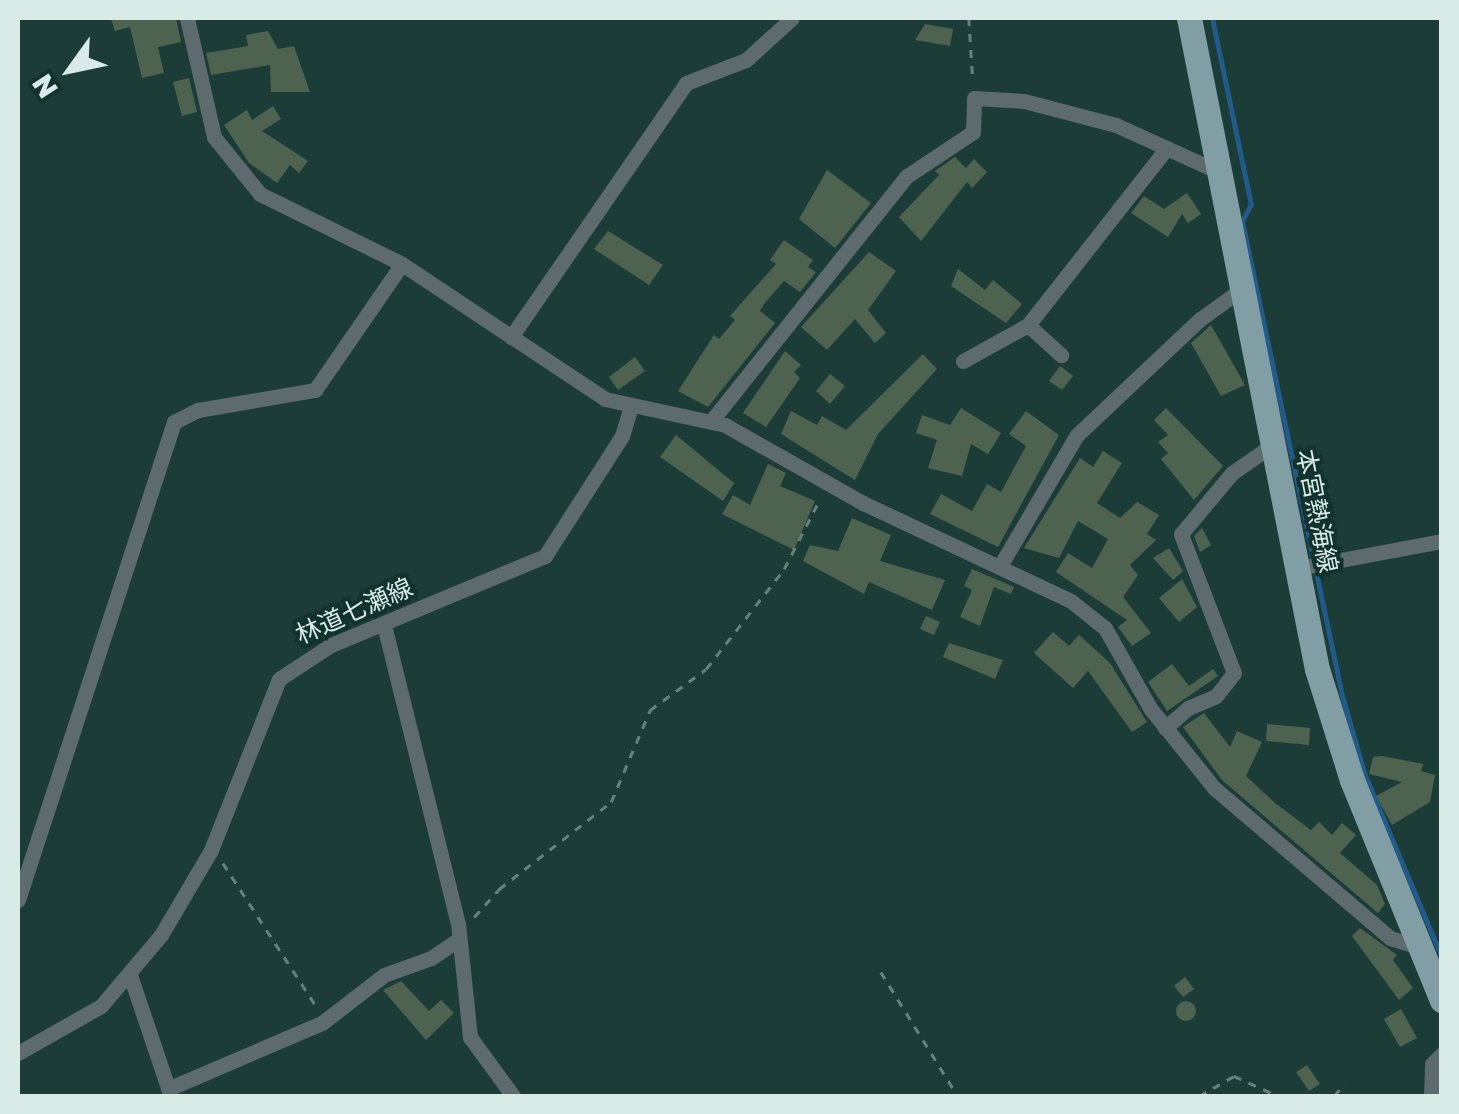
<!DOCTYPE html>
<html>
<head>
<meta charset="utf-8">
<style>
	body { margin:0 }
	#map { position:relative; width:1459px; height:1114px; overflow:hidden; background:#1c3d37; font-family:"Golos Text","Noto Sans JP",sans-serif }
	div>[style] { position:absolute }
	.stream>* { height:5px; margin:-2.5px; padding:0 2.5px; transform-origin:2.5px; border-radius:2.5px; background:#225a89 }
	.building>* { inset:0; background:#4d6350 }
	.round { border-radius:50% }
	.path>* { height:2.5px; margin-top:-1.25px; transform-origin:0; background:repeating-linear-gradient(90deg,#66817c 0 8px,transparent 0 16px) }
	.minor>* { height:15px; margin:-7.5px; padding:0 7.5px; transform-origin:7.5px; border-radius:7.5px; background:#5d6b6e }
	.primary>* { height:25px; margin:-12.5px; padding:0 12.5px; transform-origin:12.5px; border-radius:12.5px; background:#819ea5 }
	span { translate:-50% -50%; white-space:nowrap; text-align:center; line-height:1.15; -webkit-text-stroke:8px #11322d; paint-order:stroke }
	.street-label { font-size:25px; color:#d9ebe7 }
	.frame { position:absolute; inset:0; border:20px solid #d9ebe7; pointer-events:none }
	.north { position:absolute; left:20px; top:20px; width:100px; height:100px; -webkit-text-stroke:8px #11322d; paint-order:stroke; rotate:237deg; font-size:28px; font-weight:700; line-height:40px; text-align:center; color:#d9ebe7 }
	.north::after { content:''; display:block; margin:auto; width:35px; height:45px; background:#d9ebe7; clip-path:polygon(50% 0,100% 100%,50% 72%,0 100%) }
</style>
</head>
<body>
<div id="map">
	<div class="stream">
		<div style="left:1212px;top:18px;width:190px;rotate:78.2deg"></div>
		<div style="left:1251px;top:204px;width:19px;rotate:118deg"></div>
		<div style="left:1242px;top:221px;width:481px;rotate:78.1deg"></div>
		<div style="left:1341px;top:692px;width:84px;rotate:74.1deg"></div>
		<div style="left:1364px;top:773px;width:201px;rotate:67.1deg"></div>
	</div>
	<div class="building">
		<div style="clip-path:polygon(111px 18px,176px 18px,181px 42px,158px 47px,164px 73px,142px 78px,130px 27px,115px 31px)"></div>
		<div style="clip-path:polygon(925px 24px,953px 29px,950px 46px,915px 40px)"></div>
		<div style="clip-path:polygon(268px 31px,278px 49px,294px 46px,310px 92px,271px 92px,270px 65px,211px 75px,206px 53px,248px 46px,246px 35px)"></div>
		<div style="clip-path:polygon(189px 78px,197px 112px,182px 116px,173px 82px)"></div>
		<div style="clip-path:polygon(273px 106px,281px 119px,262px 131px,308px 161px,299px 173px,290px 165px,277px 183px,249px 163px,224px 125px,247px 110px,252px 120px)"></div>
		<div style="clip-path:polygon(955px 157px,966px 168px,974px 159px,987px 172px,972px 188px,967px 182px,921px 241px,899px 217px,939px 175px,935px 171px)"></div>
		<div style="clip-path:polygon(827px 170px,871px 203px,835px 248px,799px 219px)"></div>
		<div style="clip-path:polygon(1187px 193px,1201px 214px,1188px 223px,1182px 214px,1168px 237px,1131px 213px,1144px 196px,1164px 209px)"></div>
		<div style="clip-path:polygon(608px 231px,663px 265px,649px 285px,594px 249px)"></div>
		<div style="clip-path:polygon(784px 240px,813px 260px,808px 267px,816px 272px,800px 292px,784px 281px,764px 304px,760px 311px,775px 323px,708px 407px,678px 391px,714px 335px,719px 339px,735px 320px,730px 316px,776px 264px,770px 260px)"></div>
		<div style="clip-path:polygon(869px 252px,896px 271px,868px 310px,886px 333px,875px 343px,855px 319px,827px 350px,801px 327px)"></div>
		<div style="clip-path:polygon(958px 269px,985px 290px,993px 280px,1022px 304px,1006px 323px,951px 286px)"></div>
		<div style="clip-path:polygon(1211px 325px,1245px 385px,1221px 396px,1191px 343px)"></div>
		<div style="clip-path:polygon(785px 351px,801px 365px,794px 372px,800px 378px,766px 427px,743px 413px)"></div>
		<div style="clip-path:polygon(923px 354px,937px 369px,878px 434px,855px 480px,781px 434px,791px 411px,817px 425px,822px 416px,846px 430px)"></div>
		<div style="clip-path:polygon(635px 357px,645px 371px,618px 390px,609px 377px)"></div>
		<div style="clip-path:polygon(1060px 366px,1073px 376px,1062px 390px,1049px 381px)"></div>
		<div style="clip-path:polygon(830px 374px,845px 386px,830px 404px,816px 391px)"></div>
		<div style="clip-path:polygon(961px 408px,1001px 433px,988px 454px,971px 444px,962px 476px,928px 468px,937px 440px,916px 433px,922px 415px,950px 425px)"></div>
		<div style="clip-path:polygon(1166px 408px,1223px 466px,1194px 500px,1161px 459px,1168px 453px,1158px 442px,1168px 435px,1154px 420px)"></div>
		<div style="clip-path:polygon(1026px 411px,1059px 435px,998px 547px,930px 514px,941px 494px,972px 511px,987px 484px,1001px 492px,1026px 446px,1009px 434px)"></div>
		<div style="clip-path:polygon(676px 435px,734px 483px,723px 501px,660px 457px)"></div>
		<div style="clip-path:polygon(1103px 451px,1122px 463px,1097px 503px,1120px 518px,1137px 502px,1159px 515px,1147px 534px,1156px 540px,1130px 565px,1138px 575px,1123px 597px,1151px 633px,1132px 646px,1118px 627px,1127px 620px,1056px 572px,1068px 553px,1092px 568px,1108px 539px,1078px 521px,1059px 558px,1024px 548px,1080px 458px,1093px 467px)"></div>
		<div style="clip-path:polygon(768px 464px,786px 473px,780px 486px,815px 501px,794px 550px,722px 514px,733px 495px,750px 505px)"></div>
		<div style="clip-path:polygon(852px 518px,891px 535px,880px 561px,945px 580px,932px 610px,869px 582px,864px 594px,803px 561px,810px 545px,838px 551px)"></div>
		<div style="clip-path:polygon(1202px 528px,1211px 545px,1200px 552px,1194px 536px)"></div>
		<div style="clip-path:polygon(1169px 548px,1183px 571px,1173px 580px,1153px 558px)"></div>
		<div style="clip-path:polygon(972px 569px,1014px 587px,1011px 594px,994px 587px,980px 626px,960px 617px,972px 590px,964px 586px)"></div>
		<div style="clip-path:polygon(1182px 579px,1197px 607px,1179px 622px,1159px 598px)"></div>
		<div style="clip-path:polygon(926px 616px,940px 622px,934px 635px,920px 629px)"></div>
		<div style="clip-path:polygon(1053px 632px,1069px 646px,1079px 635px,1110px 663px,1147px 722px,1132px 732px,1088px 671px,1073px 688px,1034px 653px)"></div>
		<div style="clip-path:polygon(949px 643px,1003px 660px,995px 679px,943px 657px)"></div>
		<div style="clip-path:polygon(1172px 664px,1189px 686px,1213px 669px,1218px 676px,1167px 711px,1148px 682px)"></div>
		<div style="clip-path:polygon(1204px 713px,1230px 747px,1237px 731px,1262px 742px,1246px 776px,1275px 803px,1311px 830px,1319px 822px,1332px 835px,1342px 823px,1356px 835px,1340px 853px,1377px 885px,1385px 904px,1378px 913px,1222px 780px,1183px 727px)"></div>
		<div style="clip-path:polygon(1267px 724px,1310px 728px,1309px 745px,1266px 741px)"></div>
		<div style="clip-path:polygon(1382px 756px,1423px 764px,1421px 771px,1435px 775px,1430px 802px,1392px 825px,1376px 796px,1402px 782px,1369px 774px,1373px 757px)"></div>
		<div style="clip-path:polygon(1360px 928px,1397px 955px,1393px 960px,1413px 988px,1399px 1000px,1352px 936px)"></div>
		<div style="clip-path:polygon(1185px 977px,1194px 989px,1183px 997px,1174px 986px)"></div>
		<div style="clip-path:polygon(401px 981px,429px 1011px,441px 1000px,454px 1013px,426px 1040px,383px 990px)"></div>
		<div class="round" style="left:1176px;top:1001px;width:20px;height:20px"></div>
		<div style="clip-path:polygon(1401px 1009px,1417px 1038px,1400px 1047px,1384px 1019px)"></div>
		<div style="clip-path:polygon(1307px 1065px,1320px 1084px,1309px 1091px,1296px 1072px)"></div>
	</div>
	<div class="path">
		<div style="left:969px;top:18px;width:63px;rotate:86.4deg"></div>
		<div style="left:223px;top:863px;width:172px;rotate:56.9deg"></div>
		<div style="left:474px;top:917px;width:38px;rotate:-48deg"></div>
		<div style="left:499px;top:889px;width:142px;rotate:-37.8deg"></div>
		<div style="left:611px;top:802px;width:100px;rotate:-67deg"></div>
		<div style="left:650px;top:710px;width:69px;rotate:-36.2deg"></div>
		<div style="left:706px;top:669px;width:127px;rotate:-52deg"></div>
		<div style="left:784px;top:569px;width:79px;rotate:-62.8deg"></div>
		<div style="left:881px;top:972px;width:146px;rotate:58.2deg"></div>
		<div style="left:1199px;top:1096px;width:40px;rotate:-29.7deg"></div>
		<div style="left:1234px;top:1076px;width:48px;rotate:24.4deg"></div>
		<div style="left:1334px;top:1096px;width:16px;rotate:-50deg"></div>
	</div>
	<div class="minor">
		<div style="left:187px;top:18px;width:122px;rotate:77.2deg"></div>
		<div style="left:214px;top:137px;width:73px;rotate:51.1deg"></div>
		<div style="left:260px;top:194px;width:158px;rotate:26.2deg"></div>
		<div style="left:402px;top:264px;width:244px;rotate:33.6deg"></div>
		<div style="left:605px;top:399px;width:123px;rotate:12.2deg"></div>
		<div style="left:725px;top:425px;width:159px;rotate:29.5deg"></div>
		<div style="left:863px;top:503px;width:230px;rotate:25.2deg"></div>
		<div style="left:1071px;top:601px;width:43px;rotate:38.5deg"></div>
		<div style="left:1105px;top:628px;width:92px;rotate:60.6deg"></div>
		<div style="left:1150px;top:708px;width:102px;rotate:51.3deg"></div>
		<div style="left:1214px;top:788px;width:231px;rotate:40.4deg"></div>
		<div style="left:1390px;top:938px;width:31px;rotate:17deg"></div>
		<div style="left:1028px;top:325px;width:45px;rotate:42.3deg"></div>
		<div style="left:511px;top:337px;width:308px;rotate:-55.4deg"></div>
		<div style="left:686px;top:83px;width:64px;rotate:-21deg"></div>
		<div style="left:746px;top:60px;width:62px;rotate:-42.4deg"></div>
		<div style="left:963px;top:361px;width:74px;rotate:-29deg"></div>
		<div style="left:1028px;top:325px;width:225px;rotate:-51.9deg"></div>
		<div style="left:712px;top:420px;width:312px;rotate:-51.4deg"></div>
		<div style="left:907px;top:176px;width:79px;rotate:-33.7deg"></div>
		<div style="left:973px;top:132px;width:34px;rotate:-88deg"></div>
		<div style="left:974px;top:98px;width:50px;rotate:3.4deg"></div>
		<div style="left:1024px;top:101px;width:95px;rotate:14.6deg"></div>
		<div style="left:1116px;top:125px;width:113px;rotate:24.5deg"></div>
		<div style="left:1000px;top:566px;width:152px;rotate:-59.6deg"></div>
		<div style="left:1077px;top:435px;width:168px;rotate:-43.3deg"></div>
		<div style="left:1199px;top:320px;width:54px;rotate:-36deg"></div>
		<div style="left:1298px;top:568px;width:147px;rotate:-10.6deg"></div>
		<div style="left:384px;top:625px;width:307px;rotate:76.1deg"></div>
		<div style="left:458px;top:923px;width:115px;rotate:84deg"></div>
		<div style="left:470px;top:1037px;width:73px;rotate:53.9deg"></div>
		<div style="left:1165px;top:728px;width:30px;rotate:-41deg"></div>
		<div style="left:1188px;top:708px;width:30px;rotate:-23deg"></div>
		<div style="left:1216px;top:696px;width:29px;rotate:-52deg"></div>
		<div style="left:1234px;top:673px;width:149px;rotate:-110.9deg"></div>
		<div style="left:1181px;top:534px;width:80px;rotate:-50.1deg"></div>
		<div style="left:1232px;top:473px;width:51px;rotate:-34.6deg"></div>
		<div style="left:18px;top:900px;width:503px;rotate:-71.93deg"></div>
		<div style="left:174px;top:422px;width:27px;rotate:-27deg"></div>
		<div style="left:198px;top:410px;width:119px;rotate:-9.7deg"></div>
		<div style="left:315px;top:390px;width:153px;rotate:-55.4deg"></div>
		<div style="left:130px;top:975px;width:126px;rotate:71.4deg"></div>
		<div style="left:18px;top:1053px;width:95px;rotate:-29.5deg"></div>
		<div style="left:101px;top:1006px;width:93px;rotate:-49.8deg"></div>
		<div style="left:161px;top:935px;width:99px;rotate:-59.5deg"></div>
		<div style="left:211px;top:850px;width:184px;rotate:-68.3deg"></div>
		<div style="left:279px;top:679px;width:62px;rotate:-33.2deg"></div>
		<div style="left:331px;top:645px;width:232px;rotate:-22.6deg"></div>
		<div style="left:545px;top:556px;width:143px;rotate:-57.3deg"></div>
		<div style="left:622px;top:436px;width:30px;rotate:-73deg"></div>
		<div style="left:170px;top:1088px;width:165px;rotate:-23.2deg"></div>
		<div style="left:322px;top:1023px;width:78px;rotate:-37.7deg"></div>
		<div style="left:384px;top:975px;width:50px;rotate:-19.9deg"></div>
		<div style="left:431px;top:958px;width:34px;rotate:-34deg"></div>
		<div style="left:1431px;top:1096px;width:32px;rotate:-88deg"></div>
		<div style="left:1432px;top:1064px;width:14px;rotate:-45deg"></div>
	</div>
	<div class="primary">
		<div style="left:1189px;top:18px;width:663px;rotate:78.88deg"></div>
		<div style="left:1317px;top:669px;width:116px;rotate:72.5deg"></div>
		<div style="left:1352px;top:780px;width:238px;rotate:67.8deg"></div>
	</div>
	<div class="street-label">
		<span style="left:1317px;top:511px;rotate:79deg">本宮熱海線</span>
		<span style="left:354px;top:611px;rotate:-24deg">林道七瀬線</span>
	</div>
	<div class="frame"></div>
	<div class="north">N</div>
</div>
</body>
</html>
